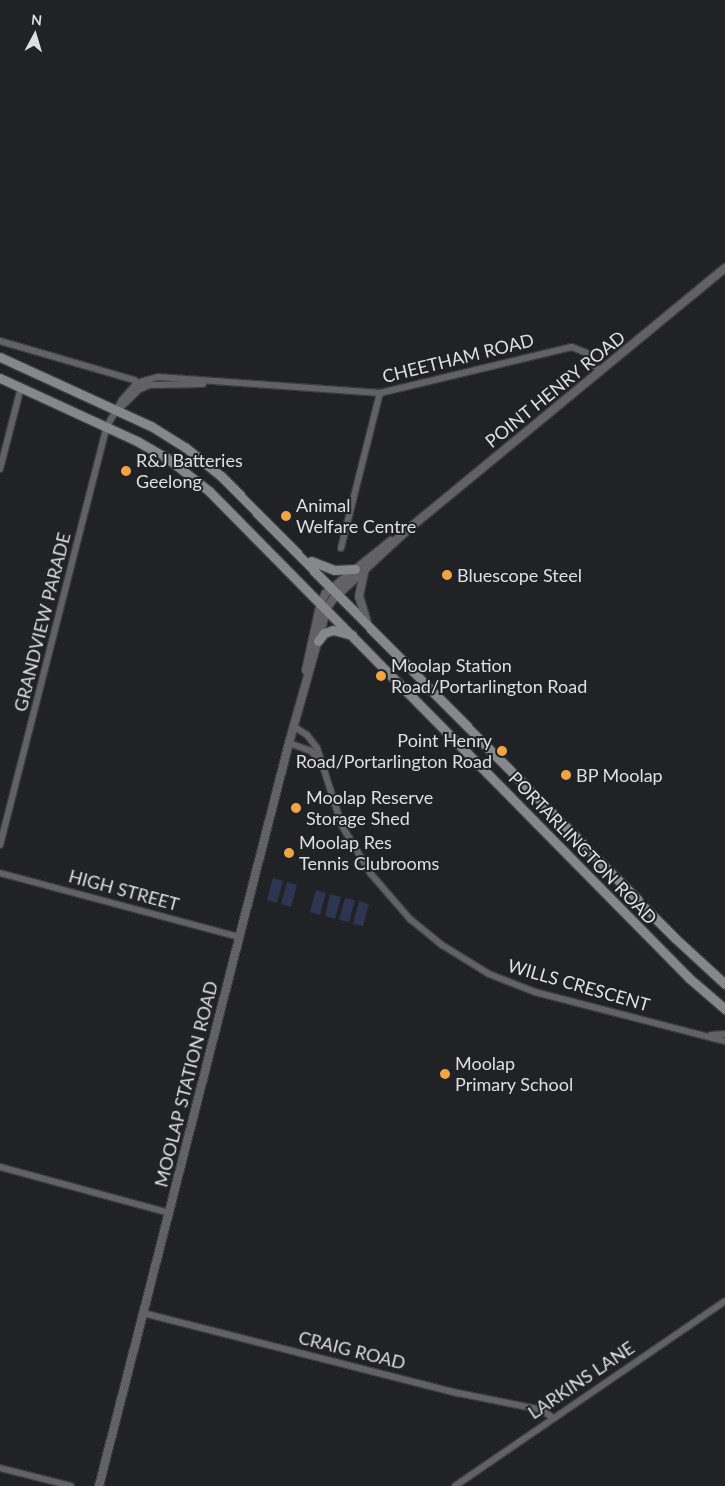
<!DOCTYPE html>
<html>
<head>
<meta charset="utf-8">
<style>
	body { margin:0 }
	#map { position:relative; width:725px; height:1486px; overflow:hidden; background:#202226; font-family:Lato,sans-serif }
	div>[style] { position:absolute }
	.green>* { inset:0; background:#2d3551 }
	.roads { filter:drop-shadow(1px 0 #3b3c40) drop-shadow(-1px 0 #3b3c40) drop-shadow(0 1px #3b3c40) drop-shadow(0 -1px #3b3c40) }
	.minor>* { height:6px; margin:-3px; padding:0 3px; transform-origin:3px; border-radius:3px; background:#626265 }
	.tertiary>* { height:8px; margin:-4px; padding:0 4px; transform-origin:4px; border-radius:4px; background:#626265 }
	.secondary>* { height:9px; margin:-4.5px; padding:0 4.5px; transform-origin:4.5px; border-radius:4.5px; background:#86878b }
	.dots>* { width:14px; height:14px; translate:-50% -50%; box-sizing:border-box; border:2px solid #202226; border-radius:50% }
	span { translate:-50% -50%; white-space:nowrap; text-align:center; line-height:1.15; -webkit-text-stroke:4px #202226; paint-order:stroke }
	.street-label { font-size:18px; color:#dedfe2 }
	.poi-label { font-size:18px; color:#dedfe2 }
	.left { translate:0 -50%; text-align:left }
	.right { translate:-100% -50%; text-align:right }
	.north { position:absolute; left:10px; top:10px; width:50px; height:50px; -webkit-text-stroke:4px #202226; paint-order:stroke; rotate:6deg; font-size:14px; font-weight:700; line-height:20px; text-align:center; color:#dedfe2 }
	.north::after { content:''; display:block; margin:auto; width:18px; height:22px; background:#dedfe2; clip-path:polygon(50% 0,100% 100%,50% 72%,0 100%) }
</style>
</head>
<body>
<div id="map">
	<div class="green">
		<div style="clip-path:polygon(273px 878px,283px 881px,277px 903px,267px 900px)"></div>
		<div style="clip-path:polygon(287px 882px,297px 885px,291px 907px,281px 904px)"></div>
		<div style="clip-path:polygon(316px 890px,326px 893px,320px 915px,310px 912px)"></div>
		<div style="clip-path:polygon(330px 894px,341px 897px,335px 919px,325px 916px)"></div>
		<div style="clip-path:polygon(345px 898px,355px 900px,349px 922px,339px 920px)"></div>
		<div style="clip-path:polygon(359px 901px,369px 904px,363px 926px,353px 924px)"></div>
	</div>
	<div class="roads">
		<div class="minor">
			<div style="left:0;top:341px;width:140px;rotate:16.2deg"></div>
			<div style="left:134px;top:380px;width:11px;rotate:41deg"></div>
			<div style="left:118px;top:410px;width:30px;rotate:-44deg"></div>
			<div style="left:140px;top:389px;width:11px;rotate:-22deg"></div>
			<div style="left:150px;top:385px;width:53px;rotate:-1.1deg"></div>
			<div style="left:0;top:469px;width:85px;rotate:-75.6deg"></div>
			<div style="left:341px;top:548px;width:160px;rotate:-75.9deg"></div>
			<div style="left:293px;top:726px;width:17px;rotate:33deg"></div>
			<div style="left:307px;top:735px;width:16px;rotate:52deg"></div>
			<div style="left:317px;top:748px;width:82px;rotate:72.2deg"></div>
			<div style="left:342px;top:826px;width:56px;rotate:58.9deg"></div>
			<div style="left:371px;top:874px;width:60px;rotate:49.1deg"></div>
			<div style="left:410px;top:919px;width:41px;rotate:39.1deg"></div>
			<div style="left:442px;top:945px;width:55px;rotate:31.7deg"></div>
			<div style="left:489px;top:974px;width:49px;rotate:21.4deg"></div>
			<div style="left:535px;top:992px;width:196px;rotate:14.5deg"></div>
			<div style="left:289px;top:743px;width:23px;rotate:20deg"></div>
			<div style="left:311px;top:751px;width:13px;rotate:48deg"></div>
			<div style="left:0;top:845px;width:432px;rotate:-75.7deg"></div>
			<div style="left:107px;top:426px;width:30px;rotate:-60deg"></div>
			<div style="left:122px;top:400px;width:23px;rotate:-49deg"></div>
			<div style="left:137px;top:383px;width:22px;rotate:-16deg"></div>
			<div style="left:158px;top:377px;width:223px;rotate:4.1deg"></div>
			<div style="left:380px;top:393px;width:197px;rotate:-13.5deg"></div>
			<div style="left:572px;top:347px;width:15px;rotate:23deg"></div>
			<div style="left:586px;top:353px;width:24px;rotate:54deg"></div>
			<div style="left:0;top:873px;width:247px;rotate:15deg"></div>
			<div style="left:711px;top:1035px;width:14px;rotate:-4deg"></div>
			<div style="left:0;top:1167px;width:175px;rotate:15.2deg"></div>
			<div style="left:143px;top:1313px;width:325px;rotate:14.3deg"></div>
			<div style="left:458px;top:1393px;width:86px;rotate:11.4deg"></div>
			<div style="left:542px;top:1410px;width:14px;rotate:36deg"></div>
			<div style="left:0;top:1468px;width:73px;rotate:14.2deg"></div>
			<div style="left:455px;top:1486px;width:327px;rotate:-34.4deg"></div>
		</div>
		<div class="tertiary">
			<div style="left:401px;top:535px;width:420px;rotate:-39.5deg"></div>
			<div style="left:364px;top:573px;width:24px;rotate:102deg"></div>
			<div style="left:359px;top:596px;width:27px;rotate:73deg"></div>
			<div style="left:306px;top:670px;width:70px;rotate:-77.6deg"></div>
			<div style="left:321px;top:602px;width:10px;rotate:-61deg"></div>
			<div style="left:326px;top:593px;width:83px;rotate:-38.7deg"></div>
			<div style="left:99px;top:1486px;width:767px;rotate:-75.66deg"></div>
			<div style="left:289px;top:743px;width:140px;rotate:-74.3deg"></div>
			<div style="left:327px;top:608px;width:11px;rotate:-56deg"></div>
			<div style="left:333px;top:599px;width:97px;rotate:-42.9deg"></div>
		</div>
		<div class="secondary">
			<div style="left:0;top:357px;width:166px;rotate:24.6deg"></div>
			<div style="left:151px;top:426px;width:40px;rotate:32deg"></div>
			<div style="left:185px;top:447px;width:46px;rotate:38.9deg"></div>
			<div style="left:221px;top:476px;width:648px;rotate:45.5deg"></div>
			<div style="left:675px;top:938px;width:68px;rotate:42.6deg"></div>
			<div style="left:0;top:378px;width:151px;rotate:24.7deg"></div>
			<div style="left:137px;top:441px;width:34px;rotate:30deg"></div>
			<div style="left:167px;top:458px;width:53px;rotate:38.2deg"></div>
			<div style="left:209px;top:491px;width:684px;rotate:45.41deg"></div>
			<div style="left:689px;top:978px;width:48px;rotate:40.7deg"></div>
			<div style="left:311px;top:561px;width:25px;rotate:21deg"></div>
			<div style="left:334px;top:570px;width:21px;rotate:-3deg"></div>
			<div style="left:318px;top:641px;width:10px;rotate:-53deg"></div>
			<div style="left:324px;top:633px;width:9px;rotate:-18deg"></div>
			<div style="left:333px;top:630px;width:20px;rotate:15deg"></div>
		</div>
	</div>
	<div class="dots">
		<div style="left:126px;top:471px;background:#f3a442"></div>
		<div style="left:286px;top:516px;background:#f3a442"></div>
		<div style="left:447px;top:575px;background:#f3a442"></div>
		<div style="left:381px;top:676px;background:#f3a442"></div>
		<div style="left:502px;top:751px;background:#f3a442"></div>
		<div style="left:566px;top:775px;background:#f3a442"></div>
		<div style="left:296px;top:808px;background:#f3a442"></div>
		<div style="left:289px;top:853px;background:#f3a442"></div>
		<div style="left:445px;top:1074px;background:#f3a442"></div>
	</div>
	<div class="street-label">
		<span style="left:458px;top:358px;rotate:-14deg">CHEETHAM ROAD</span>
		<span style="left:555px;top:389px;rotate:-39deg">POINT HENRY ROAD</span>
		<span style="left:42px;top:622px;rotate:-76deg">GRANDVIEW PARADE</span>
		<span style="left:583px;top:848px;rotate:46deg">PORTARLINGTON ROAD</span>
		<span style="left:124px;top:890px;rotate:15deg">HIGH STREET</span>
		<span style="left:579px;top:985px;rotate:16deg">WILLS CRESCENT</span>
		<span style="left:186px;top:1084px;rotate:-76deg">MOOLAP STATION ROAD</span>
		<span style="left:352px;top:1350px;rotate:14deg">CRAIG ROAD</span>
		<span style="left:581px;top:1380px;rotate:-34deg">LARKINS LANE</span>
	</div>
	<div class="poi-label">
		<span class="left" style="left:136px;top:471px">R&amp;J Batteries<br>Geelong</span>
		<span class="left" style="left:296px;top:516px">Animal<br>Welfare Centre</span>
		<span class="left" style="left:457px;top:575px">Bluescope Steel</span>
		<span class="left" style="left:391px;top:676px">Moolap Station<br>Road/Portarlington Road</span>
		<span class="right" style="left:492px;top:751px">Point Henry<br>Road/Portarlington Road</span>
		<span class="left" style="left:576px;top:775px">BP Moolap</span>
		<span class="left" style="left:306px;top:808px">Moolap Reserve<br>Storage Shed</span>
		<span class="left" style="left:299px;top:853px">Moolap Res<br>Tennis Clubrooms</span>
		<span class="left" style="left:455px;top:1074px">Moolap<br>Primary School</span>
	</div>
	<div class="north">N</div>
</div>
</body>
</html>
